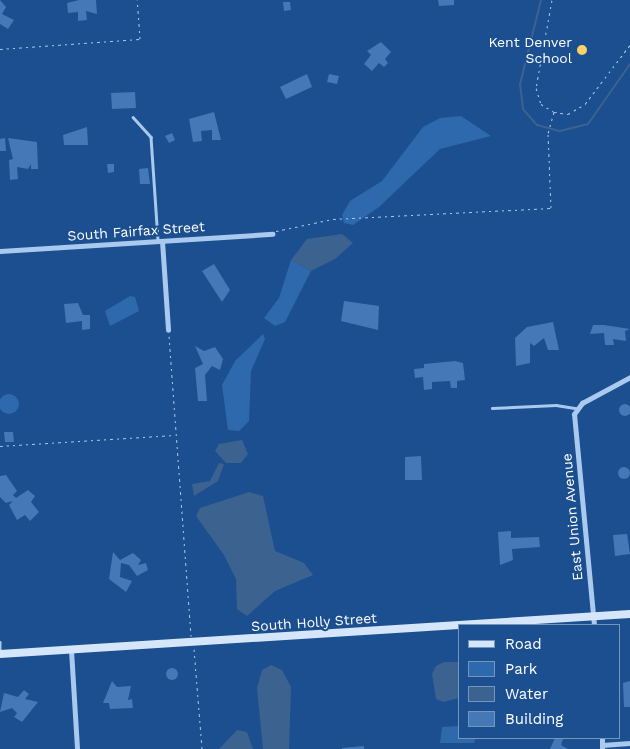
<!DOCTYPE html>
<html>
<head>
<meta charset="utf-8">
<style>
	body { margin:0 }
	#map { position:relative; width:630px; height:749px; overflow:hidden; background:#1b4f8f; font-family:"Work Sans",sans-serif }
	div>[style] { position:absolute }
	.green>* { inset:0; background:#2e69ad }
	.round { border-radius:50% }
	.water>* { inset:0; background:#3c6290 }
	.stream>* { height:2px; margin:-1px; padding:0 1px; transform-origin:1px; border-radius:1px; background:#3c6290 }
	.building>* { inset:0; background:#4478b7 }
	.path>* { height:1px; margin-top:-0.5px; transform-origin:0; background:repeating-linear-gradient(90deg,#a9c9ee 0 2.5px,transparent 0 6.5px) }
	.lane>* { height:2.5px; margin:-1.25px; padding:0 1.25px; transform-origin:1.25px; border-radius:1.25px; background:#a9c9ee }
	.street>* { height:5px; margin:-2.5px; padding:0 2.5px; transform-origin:2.5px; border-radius:2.5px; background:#a9c9ee }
	.secondary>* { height:8px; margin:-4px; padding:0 4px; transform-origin:4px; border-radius:4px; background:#d6e6fa }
	.dots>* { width:14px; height:14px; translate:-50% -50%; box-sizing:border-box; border:2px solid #1b4f8f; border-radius:50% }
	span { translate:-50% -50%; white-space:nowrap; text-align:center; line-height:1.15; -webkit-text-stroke:4px #1b4f8f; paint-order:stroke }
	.poi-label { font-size:14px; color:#fff }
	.right { translate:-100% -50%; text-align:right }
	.street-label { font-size:14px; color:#fff }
	.legend { position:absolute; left:458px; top:624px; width:162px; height:115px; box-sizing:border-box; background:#1b4f8f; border:1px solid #7695bc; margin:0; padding:6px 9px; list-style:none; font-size:15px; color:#fff }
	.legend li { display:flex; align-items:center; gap:10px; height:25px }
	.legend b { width:25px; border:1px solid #7695bc }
</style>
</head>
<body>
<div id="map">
	<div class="green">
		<div style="clip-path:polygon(461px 116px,491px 136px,440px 149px,379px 207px,353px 225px,344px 223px,342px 215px,350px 201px,382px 181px,423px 127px,440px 118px)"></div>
		<div style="clip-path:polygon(291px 260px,311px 271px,285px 322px,275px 326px,264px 318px,279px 298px)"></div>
		<div style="clip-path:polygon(130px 296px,135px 297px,139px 311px,110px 326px,105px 311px)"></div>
		<div style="clip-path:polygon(263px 334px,265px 339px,251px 371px,249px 421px,239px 431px,228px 430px,222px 385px,235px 361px)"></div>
		<div class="round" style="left:-1px;top:394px;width:20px;height:20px"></div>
		<div style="clip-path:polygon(459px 726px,459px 738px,476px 738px,474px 743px,440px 743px,442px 727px)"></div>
	</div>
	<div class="water">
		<div style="clip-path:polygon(342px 234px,353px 243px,335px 259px,311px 271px,291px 260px,307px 239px)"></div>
		<div style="clip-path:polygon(242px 440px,248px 454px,241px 463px,226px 463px,215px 451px,219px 444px)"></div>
		<div style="clip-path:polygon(219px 463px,224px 464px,218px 481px,194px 496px,192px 484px,210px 481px)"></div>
		<div style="clip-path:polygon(249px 492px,263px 496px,275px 551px,304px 563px,313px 575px,275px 591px,247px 616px,237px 609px,236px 579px,224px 555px,196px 516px,200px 508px)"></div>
		<div style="clip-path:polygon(444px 662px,459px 662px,459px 698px,443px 702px,436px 699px,432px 674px,436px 666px)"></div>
		<div style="clip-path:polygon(271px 665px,282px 670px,291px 687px,289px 749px,263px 749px,257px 688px,262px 670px)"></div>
		<div style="clip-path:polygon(237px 730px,247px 732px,253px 749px,219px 749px)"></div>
	</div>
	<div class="stream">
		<div style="left:541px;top:0;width:87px;rotate:104deg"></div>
		<div style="left:520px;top:84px;width:25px;rotate:83deg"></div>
		<div style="left:523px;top:109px;width:21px;rotate:49deg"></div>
		<div style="left:537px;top:125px;width:24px;rotate:15deg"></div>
		<div style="left:560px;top:131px;width:29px;rotate:-14deg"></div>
		<div style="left:588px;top:124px;width:73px;rotate:-55deg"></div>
	</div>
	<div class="building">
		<div style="clip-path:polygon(0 0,6px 7px,2px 14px,14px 20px,8px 29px,0 24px)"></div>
		<div style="clip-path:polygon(79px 0,96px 0,97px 14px,86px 11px,87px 20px,78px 21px,78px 12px,68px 13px,67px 3px)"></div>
		<div style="clip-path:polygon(438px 0,454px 0,454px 5px,439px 6px)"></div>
		<div style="clip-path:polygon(283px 2px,290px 2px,291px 10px,284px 11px)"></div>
		<div style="clip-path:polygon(381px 42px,391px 52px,385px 59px,388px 63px,384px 67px,379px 63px,372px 71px,364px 64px,371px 55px,367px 51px)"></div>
		<div style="clip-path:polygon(307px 74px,312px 87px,286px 99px,280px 87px)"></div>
		<div style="clip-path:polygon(329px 74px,339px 76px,337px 84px,327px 82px)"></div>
		<div style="clip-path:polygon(135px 92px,136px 108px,112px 109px,111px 93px)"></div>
		<div style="clip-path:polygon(214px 112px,221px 140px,212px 140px,212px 130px,201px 131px,202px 141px,193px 142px,189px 119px)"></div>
		<div style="clip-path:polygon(87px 127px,88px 145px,64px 145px,63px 135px)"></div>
		<div style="clip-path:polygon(172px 133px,175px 140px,169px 143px,165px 136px)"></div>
		<div style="clip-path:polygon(5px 138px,6px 151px,0 151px,0 139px)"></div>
		<div style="clip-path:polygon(8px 138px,37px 142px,38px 169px,31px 169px,31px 164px,28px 169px,17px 167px,18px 179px,10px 180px,9px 160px,13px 159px)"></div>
		<div style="clip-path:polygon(107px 164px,114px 164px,114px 172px,108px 173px)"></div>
		<div style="clip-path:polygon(148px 168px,150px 184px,140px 184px,139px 169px)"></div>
		<div style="clip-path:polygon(214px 264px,230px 290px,222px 302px,202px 271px)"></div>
		<div style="clip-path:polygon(344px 301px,379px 306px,378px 330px,341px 321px)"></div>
		<div style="clip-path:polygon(78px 303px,83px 315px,90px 315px,90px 329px,82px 330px,82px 321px,66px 323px,64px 304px)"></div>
		<div style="clip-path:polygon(553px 322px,559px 350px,548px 350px,544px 338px,534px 346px,530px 343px,530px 363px,516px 366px,515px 338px,527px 327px)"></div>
		<div style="clip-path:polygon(604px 325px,630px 329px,625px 331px,626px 341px,613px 339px,614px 345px,605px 345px,604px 333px,590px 334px,593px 325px)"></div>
		<div style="clip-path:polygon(195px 346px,204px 351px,215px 347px,223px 359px,220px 370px,212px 366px,205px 375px,207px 401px,198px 401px,195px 368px,203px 364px)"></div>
		<div style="clip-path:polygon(455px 361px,463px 363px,465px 380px,457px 381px,457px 388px,451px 388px,450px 381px,432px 382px,432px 389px,424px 390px,423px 377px,415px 378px,414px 369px,424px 368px,424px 364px)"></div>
		<div class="round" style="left:619px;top:404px;width:12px;height:12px"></div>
		<div style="clip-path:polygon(4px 432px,13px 432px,14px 442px,5px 442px)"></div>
		<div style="clip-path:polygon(421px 456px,422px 480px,405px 480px,405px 457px)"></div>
		<div class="round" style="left:618px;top:467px;width:12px;height:12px"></div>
		<div style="clip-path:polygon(6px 475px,17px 491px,13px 495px,16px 498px,28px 490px,35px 496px,31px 502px,39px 512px,30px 521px,25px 515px,17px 520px,9px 505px,13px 501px,6px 503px,0 497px,0 476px)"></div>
		<div style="clip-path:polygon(511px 531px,511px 538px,539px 537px,540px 547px,512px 549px,513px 560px,500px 565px,498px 532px)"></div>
		<div style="clip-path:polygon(627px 534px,630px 554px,615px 556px,613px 535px)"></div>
		<div style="clip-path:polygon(113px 552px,120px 560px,133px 553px,141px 560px,138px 565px,146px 563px,148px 570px,137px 576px,129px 565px,121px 563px,120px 577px,132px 581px,126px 592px,109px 579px)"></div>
		<div class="round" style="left:166px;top:668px;width:12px;height:12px"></div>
		<div style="clip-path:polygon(112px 681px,117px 687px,131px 686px,128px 700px,132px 699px,133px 708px,110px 709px,109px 703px,103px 703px)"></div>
		<div style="clip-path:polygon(630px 681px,630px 707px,624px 707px,623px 683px)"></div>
		<div style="clip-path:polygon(24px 690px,29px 694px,25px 699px,38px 702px,22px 722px,14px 717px,17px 713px,12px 708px,0 712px,4px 693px,18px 697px)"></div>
		<div style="clip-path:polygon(555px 738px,563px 739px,561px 745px,568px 749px,550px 749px)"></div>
		<div style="clip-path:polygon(364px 746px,364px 749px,342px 749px,342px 748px)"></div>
	</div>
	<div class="path">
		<div style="left:552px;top:0;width:89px;rotate:100.3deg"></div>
		<div style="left:536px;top:88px;width:17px;rotate:73deg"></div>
		<div style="left:541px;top:104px;width:15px;rotate:32deg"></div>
		<div style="left:554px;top:112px;width:14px;rotate:8deg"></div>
		<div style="left:568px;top:114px;width:20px;rotate:-30deg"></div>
		<div style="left:585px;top:104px;width:74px;rotate:-52.7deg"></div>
		<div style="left:0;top:49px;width:140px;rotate:-4.1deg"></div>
		<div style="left:140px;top:39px;width:39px;rotate:-94deg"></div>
		<div style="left:276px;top:231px;width:58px;rotate:-11.9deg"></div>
		<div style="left:333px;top:219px;width:218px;rotate:-2.9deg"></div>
		<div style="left:551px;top:208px;width:75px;rotate:-92.3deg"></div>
		<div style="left:548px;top:133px;width:22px;rotate:-74deg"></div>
		<div style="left:169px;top:336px;width:301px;rotate:85.8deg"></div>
		<div style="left:0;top:446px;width:175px;rotate:-3.6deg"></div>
		<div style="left:194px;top:649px;width:100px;rotate:85.4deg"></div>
	</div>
	<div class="lane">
		<div style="left:133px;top:117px;width:27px;rotate:48deg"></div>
		<div style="left:151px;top:137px;width:104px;rotate:86.1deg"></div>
		<div style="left:492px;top:408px;width:64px;rotate:-2.7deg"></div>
		<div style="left:556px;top:405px;width:20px;rotate:9deg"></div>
		<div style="left:0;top:642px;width:11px;rotate:90deg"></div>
	</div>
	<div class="street">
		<div style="left:162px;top:241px;width:89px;rotate:86.1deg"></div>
		<div style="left:0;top:251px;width:273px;rotate:-3.6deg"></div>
		<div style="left:594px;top:625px;width:212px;rotate:-95.4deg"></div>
		<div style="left:574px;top:414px;width:14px;rotate:-54deg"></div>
		<div style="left:582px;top:403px;width:55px;rotate:-28.4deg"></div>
		<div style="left:71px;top:650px;width:99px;rotate:86.5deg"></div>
		<div style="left:602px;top:738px;width:11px;rotate:90deg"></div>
		<div style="left:602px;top:745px;width:28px;rotate:-4deg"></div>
	</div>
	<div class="secondary">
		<div style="left:0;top:654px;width:631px;rotate:-3.63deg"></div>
	</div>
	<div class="dots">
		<div style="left:582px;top:50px;background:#ffd166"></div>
	</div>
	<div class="poi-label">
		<span class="right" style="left:572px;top:50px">Kent Denver<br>School</span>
	</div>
	<div class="street-label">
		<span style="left:136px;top:231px;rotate:-4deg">South Fairfax Street</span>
		<span style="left:572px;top:517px;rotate:-95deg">East Union Avenue</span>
		<span style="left:314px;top:622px;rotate:-4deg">South Holly Street</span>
	</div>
	<ul class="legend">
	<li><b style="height:6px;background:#d6e6fa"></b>Road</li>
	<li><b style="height:14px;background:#2e69ad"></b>Park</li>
	<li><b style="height:14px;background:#3c6290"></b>Water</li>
	<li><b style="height:14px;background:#4478b7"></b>Building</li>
	</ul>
</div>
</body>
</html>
